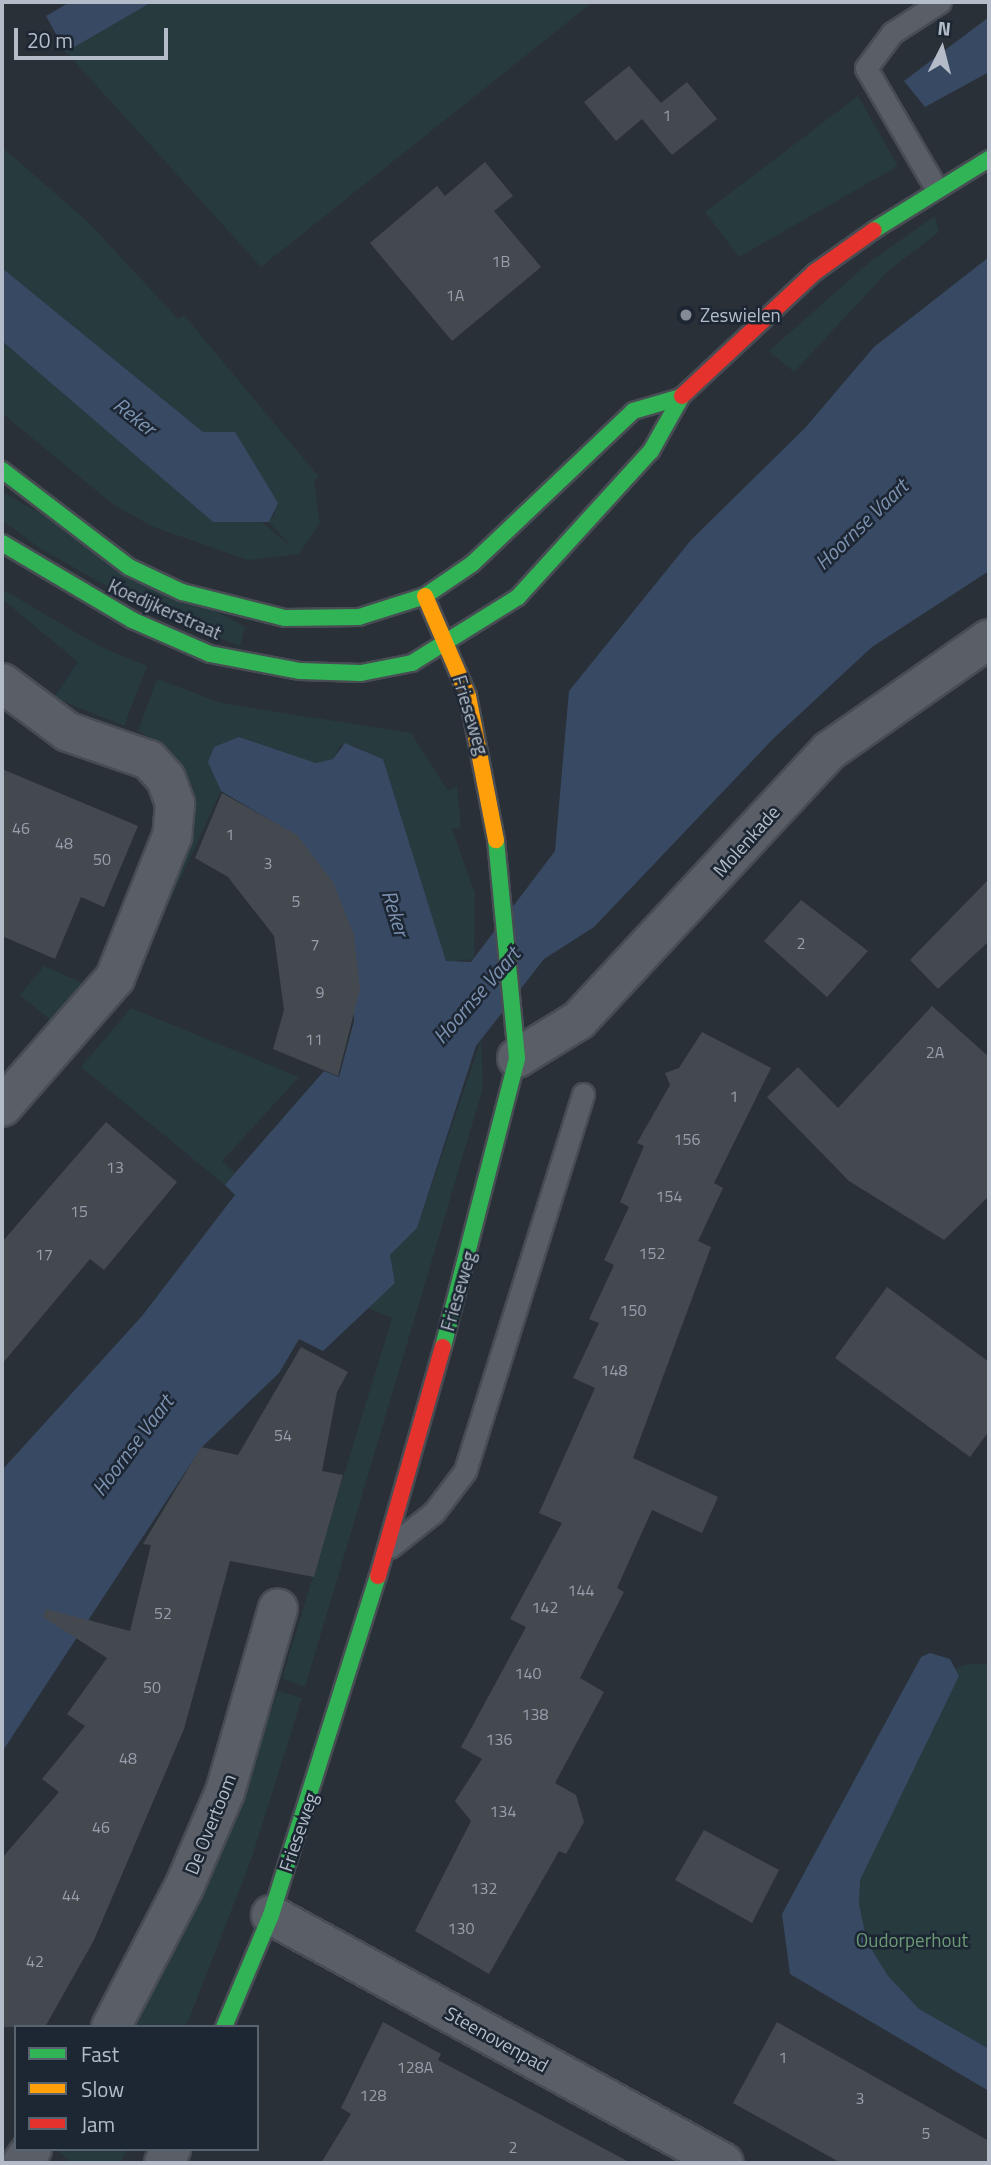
<!DOCTYPE html>
<html>
<head>
<meta charset="utf-8">
<style>
	body { margin:0 }
	#map { position:relative; width:991px; height:2165px; overflow:hidden; background:#2a3038; font-family:"Titillium Web",sans-serif }
	div>[style] { position:absolute }
	.green>* { inset:0; background:#273a3e }
	.water>* { inset:0; background:#384963 }
	.building>* { inset:0; background:#444950 }
	.roads { filter:drop-shadow(2px 0 #484c53) drop-shadow(-2px 0 #484c53) drop-shadow(0 2px #484c53) drop-shadow(0 -2px #484c53) }
	.lane>* { height:21px; margin:-10.5px; padding:0 10.5px; transform-origin:10.5px; border-radius:10.5px; background:#5a5e66 }
	.street>* { height:38px; margin:-19px; padding:0 19px; transform-origin:19px; border-radius:19px; background:#5a5e66 }
	.fast>* { height:16px; margin:-8px; padding:0 8px; transform-origin:8px; border-radius:8px; background:#30b455 }
	.slow>* { height:16px; margin:-8px; padding:0 8px; transform-origin:8px; border-radius:8px; background:#ff9f0a }
	.jam>* { height:16px; margin:-8px; padding:0 8px; transform-origin:8px; border-radius:8px; background:#e5322d }
	.dots>* { width:19px; height:19px; translate:-50% -50%; box-sizing:border-box; border:4px solid #1d2633; border-radius:50% }
	span { translate:-50% -50%; white-space:nowrap; text-align:center; line-height:1.15; -webkit-text-stroke:5px #1d2633; paint-order:stroke }
	.number-label { font-size:16px; color:#989fab }
	.number-label span { -webkit-text-stroke-width:0 }
	.poi-label { font-size:19px; color:#b4bcc9 }
	.left { translate:0 -50%; text-align:left }
	.street-label { font-size:19px; color:#b4bcc9 }
	.park-label { font-size:19px; color:#6b9a76 }
	.water-label { font-size:21px; color:#7c92b1; font-style:italic }
	.frame { position:absolute; inset:0; border:4px solid #b4bcc9; pointer-events:none }
	.legend { position:absolute; left:14px; top:2025px; width:245px; height:126px; box-sizing:border-box; background:#1d2633; border:2px solid #59626f; margin:0; padding:9px 12px; list-style:none; font-size:21px; color:#b4bcc9 }
	.legend li { display:flex; align-items:center; gap:14px; height:35px }
	.legend b { width:35px; border:2px solid #59626f }
	.north { position:absolute; left:907px; top:14px; width:70px; height:70px; -webkit-text-stroke:5px #1d2633; paint-order:stroke; rotate:6deg; font-size:19px; font-weight:700; line-height:28px; text-align:center; color:#b4bcc9 }
	.north::after { content:''; display:block; margin:auto; width:24px; height:32px; background:#b4bcc9; clip-path:polygon(50% 0,100% 100%,50% 72%,0 100%) }
	.scale { position:absolute; left:14px; top:28px; width:154px; height:32px; box-sizing:border-box; border:4px solid #b4bcc9; border-top:0; padding-left:9px; font-size:21px; line-height:24px; white-space:nowrap; color:#b4bcc9; -webkit-text-stroke:5px #1d2633; paint-order:stroke }
</style>
</head>
<body>
<div id="map">
	<div class="green">
		<div style="clip-path:polygon(152px 2px,593px 2px,261px 267px,66px 52px)"></div>
		<div style="clip-path:polygon(858px 96px,898px 166px,739px 257px,705px 212px)"></div>
		<div style="clip-path:polygon(2px 147px,88px 222px,178px 319px,184px 315px,319px 477px,314px 481px,320px 523px,299px 554px,248px 560px,151px 526px,110px 502px,2px 413px,2px 341px,213px 522px,257px 518px,293px 548px,269px 522px,275px 513px,203px 432px,2px 268px)"></div>
		<div style="clip-path:polygon(935px 216px,939px 232px,889px 270px,794px 372px,769px 351px,872px 260px)"></div>
		<div style="clip-path:polygon(2px 492px,245px 627px,240px 646px,162px 617px,41px 549px,2px 520px)"></div>
		<div style="clip-path:polygon(2px 589px,101px 647px,147px 666px,124px 726px,54px 698px,78px 662px,2px 599px)"></div>
		<div style="clip-path:polygon(157px 679px,221px 703px,411px 733px,448px 791px,457px 786px,461px 827px,452px 829px,475px 894px,474px 959px,446px 962px,383px 759px,353px 745px,340px 745px,333px 759px,316px 763px,239px 737px,209px 762px,221px 791px,162px 918px,194px 835px,195px 810px,183px 768px,161px 743px,138px 731px)"></div>
		<div style="clip-path:polygon(44px 966px,85px 984px,53px 1022px,20px 995px)"></div>
		<div style="clip-path:polygon(131px 1008px,299px 1077px,222px 1161px,235px 1173px,225px 1185px,81px 1067px)"></div>
		<div style="clip-path:polygon(481px 1040px,483px 1088px,305px 1687px,282px 1678px,392px 1318px,368px 1308px,395px 1283px,390px 1255px,417px 1228px)"></div>
		<div style="clip-path:polygon(968px 1664px,989px 1664px,989px 2072px,824px 1936px,956px 1668px)"></div>
		<div style="clip-path:polygon(278px 1691px,302px 1698px,251px 1860px,189px 2019px,185px 2027px,135px 2027px,217px 1861px)"></div>
		<div style="clip-path:polygon(127px 2149px,120px 2163px,72px 2163px,57px 2150px)"></div>
	</div>
	<div class="water">
		<div style="clip-path:polygon(70px 2px,152px 2px,66px 52px,46px 16px)"></div>
		<div style="clip-path:polygon(989px 17px,989px 72px,925px 107px,904px 81px)"></div>
		<div style="clip-path:polygon(989px 257px,989px 571px,872px 647px,774px 738px,594px 927px,544px 959px,476px 1046px,417px 1228px,390px 1255px,395px 1283px,323px 1351px,299px 1339px,279px 1373px,201px 1448px,2px 1752px,2px 1470px,142px 1316px,235px 1195px,225px 1185px,235px 1173px,324px 1071px,339px 1077px,354px 1021px,354px 966px,311px 860px,270px 820px,221px 791px,208px 762px,214px 747px,239px 737px,316px 763px,333px 759px,345px 743px,383px 759px,446px 961px,471px 962px,555px 851px,569px 691px,691px 540px,805px 428px,874px 347px)"></div>
		<div style="clip-path:polygon(2px 268px,203px 432px,235px 432px,278px 503px,269px 522px,213px 522px,2px 341px)"></div>
		<div style="clip-path:polygon(930px 1653px,950px 1659px,959px 1676px,860px 1880px,859px 1904px,867px 1942px,888px 1976px,919px 2009px,989px 2049px,989px 2091px,790px 1974px,782px 1914px,921px 1657px)"></div>
	</div>
	<div class="building">
		<div style="clip-path:polygon(629px 66px,661px 103px,687px 82px,717px 119px,672px 155px,642px 119px,616px 141px,584px 102px)"></div>
		<div style="clip-path:polygon(485px 162px,513px 196px,494px 211px,541px 267px,452px 341px,370px 243px,437px 186px,445px 196px)"></div>
		<div style="clip-path:polygon(2px 769px,138px 826px,104px 907px,81px 897px,55px 959px,2px 936px)"></div>
		<div style="clip-path:polygon(222px 793px,297px 835px,333px 882px,354px 935px,360px 989px,338px 1076px,273px 1049px,284px 1010px,274px 936px,228px 877px,195px 858px)"></div>
		<div style="clip-path:polygon(989px 879px,989px 941px,938px 989px,910px 960px)"></div>
		<div style="clip-path:polygon(801px 900px,868px 951px,827px 997px,764px 941px)"></div>
		<div style="clip-path:polygon(932px 1006px,989px 1057px,989px 1196px,944px 1240px,849px 1181px,767px 1097px,798px 1067px,838px 1108px)"></div>
		<div style="clip-path:polygon(702px 1032px,771px 1068px,714px 1183px,723px 1188px,698px 1241px,711px 1247px,633px 1458px,718px 1497px,702px 1533px,652px 1510px,617px 1588px,624px 1592px,580px 1678px,604px 1692px,555px 1783px,576px 1795px,584px 1822px,566px 1854px,559px 1851px,489px 1974px,415px 1931px,471px 1821px,455px 1801px,482px 1759px,461px 1747px,526px 1627px,510px 1619px,562px 1523px,539px 1513px,595px 1388px,573px 1378px,599px 1323px,589px 1319px,614px 1265px,604px 1260px,629px 1207px,620px 1202px,644px 1146px,637px 1143px,670px 1085px,665px 1073px,679px 1068px)"></div>
		<div style="clip-path:polygon(106px 1122px,177px 1182px,104px 1270px,90px 1259px,2px 1364px,2px 1242px)"></div>
		<div style="clip-path:polygon(887px 1287px,989px 1362px,989px 1431px,970px 1457px,835px 1358px)"></div>
		<div style="clip-path:polygon(301px 1347px,348px 1372px,337px 1392px,322px 1471px,343px 1475px,314px 1577px,230px 1561px,184px 1729px,94px 1940px,45px 2027px,2px 2027px,2px 1858px,59px 1792px,42px 1779px,85px 1726px,67px 1714px,107px 1658px,43px 1617px,46px 1609px,130px 1631px,151px 1545px,143px 1544px,201px 1447px,238px 1455px)"></div>
		<div style="clip-path:polygon(704px 1830px,779px 1870px,752px 1923px,675px 1880px)"></div>
		<div style="clip-path:polygon(383px 2022px,441px 2054px,438px 2060px,631px 2163px,321px 2163px,351px 2114px,341px 2108px)"></div>
		<div style="clip-path:polygon(777px 2022px,989px 2141px,989px 2163px,841px 2163px,733px 2103px)"></div>
	</div>
	<div class="roads">
		<div class="lane">
			<div style="left:936px;top:188px;width:139px;rotate:-120.3deg"></div>
			<div style="left:866px;top:68px;width:44px;rotate:-53.4deg"></div>
			<div style="left:892px;top:33px;width:57px;rotate:-32.9deg"></div>
			<div style="left:390px;top:1547px;width:56px;rotate:-38.5deg"></div>
			<div style="left:434px;top:1512px;width:51px;rotate:-52.9deg"></div>
			<div style="left:465px;top:1471px;width:395px;rotate:-72.6deg"></div>
		</div>
		<div class="street">
			<div style="left:2px;top:683px;width:82px;rotate:36.6deg"></div>
			<div style="left:68px;top:732px;width:86px;rotate:19.1deg"></div>
			<div style="left:149px;top:760px;width:25px;rotate:48deg"></div>
			<div style="left:166px;top:779px;width:27px;rotate:70deg"></div>
			<div style="left:175px;top:804px;width:32px;rotate:95deg"></div>
			<div style="left:172px;top:836px;width:153px;rotate:111.9deg"></div>
			<div style="left:115px;top:978px;width:171px;rotate:131.2deg"></div>
			<div style="left:517px;top:1058px;width:73px;rotate:-31.5deg"></div>
			<div style="left:579px;top:1020px;width:367px;rotate:-47.1deg"></div>
			<div style="left:829px;top:751px;width:195px;rotate:-35deg"></div>
			<div style="left:271px;top:1915px;width:516px;rotate:28.7deg"></div>
			<div style="left:111px;top:2027px;width:158px;rotate:-62.5deg"></div>
			<div style="left:184px;top:1887px;width:103px;rotate:-66.7deg"></div>
			<div style="left:225px;top:1792px;width:191px;rotate:-73.9deg"></div>
			<div style="left:22px;top:2163px;width:17px;rotate:-54deg"></div>
			<div style="left:164px;top:2163px;width:16px;rotate:-63deg"></div>
		</div>
		<div class="fast">
			<div style="left:874px;top:230px;width:135px;rotate:-31.7deg"></div>
			<div style="left:2px;top:470px;width:160px;rotate:37.4deg"></div>
			<div style="left:129px;top:567px;width:59px;rotate:25.3deg"></div>
			<div style="left:182px;top:592px;width:106px;rotate:14.2deg"></div>
			<div style="left:285px;top:618px;width:74px;rotate:-0.8deg"></div>
			<div style="left:359px;top:617px;width:69px;rotate:-17.7deg"></div>
			<div style="left:425px;top:596px;width:57px;rotate:-34.2deg"></div>
			<div style="left:472px;top:564px;width:222px;rotate:-43.5deg"></div>
			<div style="left:633px;top:411px;width:50px;rotate:-16.3deg"></div>
			<div style="left:2px;top:543px;width:151px;rotate:30.6deg"></div>
			<div style="left:132px;top:620px;width:85px;rotate:23.6deg"></div>
			<div style="left:210px;top:654px;width:92px;rotate:10.7deg"></div>
			<div style="left:300px;top:671px;width:61px;rotate:1.9deg"></div>
			<div style="left:361px;top:673px;width:52px;rotate:-11.1deg"></div>
			<div style="left:412px;top:663px;width:125px;rotate:-31.9deg"></div>
			<div style="left:518px;top:597px;width:197px;rotate:-47.7deg"></div>
			<div style="left:651px;top:451px;width:63px;rotate:-60.6deg"></div>
			<div style="left:443px;top:1347px;width:298px;rotate:-75.6deg"></div>
			<div style="left:517px;top:1058px;width:219px;rotate:-95.5deg"></div>
			<div style="left:224px;top:2027px;width:121px;rotate:-67.2deg"></div>
			<div style="left:271px;top:1915px;width:355px;rotate:-72.5deg"></div>
		</div>
		<div class="slow">
			<div style="left:425px;top:596px;width:109px;rotate:66.7deg"></div>
			<div style="left:468px;top:696px;width:147px;rotate:79deg"></div>
		</div>
		<div class="jam">
			<div style="left:682px;top:396px;width:182px;rotate:-43deg"></div>
			<div style="left:815px;top:272px;width:72px;rotate:-35.4deg"></div>
			<div style="left:378px;top:1576px;width:238px;rotate:-74.2deg"></div>
		</div>
	</div>
	<div class="dots">
		<div style="left:686px;top:315px;background:#848b96"></div>
	</div>
	<div class="number-label">
		<span style="left:667px;top:115px">1</span>
		<span style="left:501px;top:261px">1B</span>
		<span style="left:455px;top:295px">1A</span>
		<span style="left:21px;top:828px">46</span>
		<span style="left:230px;top:834px">1</span>
		<span style="left:64px;top:843px">48</span>
		<span style="left:102px;top:859px">50</span>
		<span style="left:268px;top:863px">3</span>
		<span style="left:296px;top:901px">5</span>
		<span style="left:801px;top:943px">2</span>
		<span style="left:315px;top:944px">7</span>
		<span style="left:320px;top:992px">9</span>
		<span style="left:314px;top:1039px">11</span>
		<span style="left:935px;top:1052px">2A</span>
		<span style="left:734px;top:1096px">1</span>
		<span style="left:687px;top:1139px">156</span>
		<span style="left:115px;top:1167px">13</span>
		<span style="left:669px;top:1196px">154</span>
		<span style="left:79px;top:1211px">15</span>
		<span style="left:652px;top:1253px">152</span>
		<span style="left:44px;top:1254px">17</span>
		<span style="left:633px;top:1310px">150</span>
		<span style="left:614px;top:1370px">148</span>
		<span style="left:283px;top:1435px">54</span>
		<span style="left:581px;top:1590px">144</span>
		<span style="left:545px;top:1607px">142</span>
		<span style="left:163px;top:1613px">52</span>
		<span style="left:528px;top:1673px">140</span>
		<span style="left:152px;top:1687px">50</span>
		<span style="left:535px;top:1714px">138</span>
		<span style="left:499px;top:1739px">136</span>
		<span style="left:128px;top:1758px">48</span>
		<span style="left:503px;top:1811px">134</span>
		<span style="left:101px;top:1827px">46</span>
		<span style="left:484px;top:1888px">132</span>
		<span style="left:71px;top:1895px">44</span>
		<span style="left:461px;top:1928px">130</span>
		<span style="left:35px;top:1961px">42</span>
		<span style="left:783px;top:2057px">1</span>
		<span style="left:415px;top:2067px">128A</span>
		<span style="left:373px;top:2095px">128</span>
		<span style="left:860px;top:2098px">3</span>
		<span style="left:926px;top:2133px">5</span>
		<span style="left:513px;top:2147px">2</span>
	</div>
	<div class="poi-label">
		<span class="left" style="left:700px;top:315px">Zeswielen</span>
	</div>
	<div class="street-label">
		<span style="left:165px;top:609px;rotate:24deg">Koedijkerstraat</span>
		<span style="left:471px;top:715px;rotate:73deg">Frieseweg</span>
		<span style="left:746px;top:841px;rotate:-48deg">Molenkade</span>
		<span style="left:458px;top:1291px;rotate:-74deg">Frieseweg</span>
		<span style="left:210px;top:1824px;rotate:-68deg">De Overtoom</span>
		<span style="left:298px;top:1832px;rotate:-71deg">Frieseweg</span>
		<span style="left:497px;top:2039px;rotate:29deg">Steenovenpad</span>
	</div>
	<div class="park-label">
		<span style="left:912px;top:1940px">Oudorperhout</span>
	</div>
	<div class="water-label">
		<span style="left:135px;top:416px;rotate:38deg">Reker</span>
		<span style="left:861px;top:524px;rotate:-44deg">Hoornse Vaart</span>
		<span style="left:396px;top:913px;rotate:73deg">Reker</span>
		<span style="left:476px;top:995px;rotate:-49deg">Hoornse Vaart</span>
		<span style="left:132px;top:1445px;rotate:-53deg">Hoornse Vaart</span>
	</div>
	<div class="frame"></div>
	<ul class="legend">
	<li><b style="height:9px;background:#30b455"></b>Fast</li>
	<li><b style="height:9px;background:#ff9f0a"></b>Slow</li>
	<li><b style="height:9px;background:#e5322d"></b>Jam</li>
	</ul>
	<div class="north">N</div>
	<div class="scale">20 m</div>
</div>
</body>
</html>
